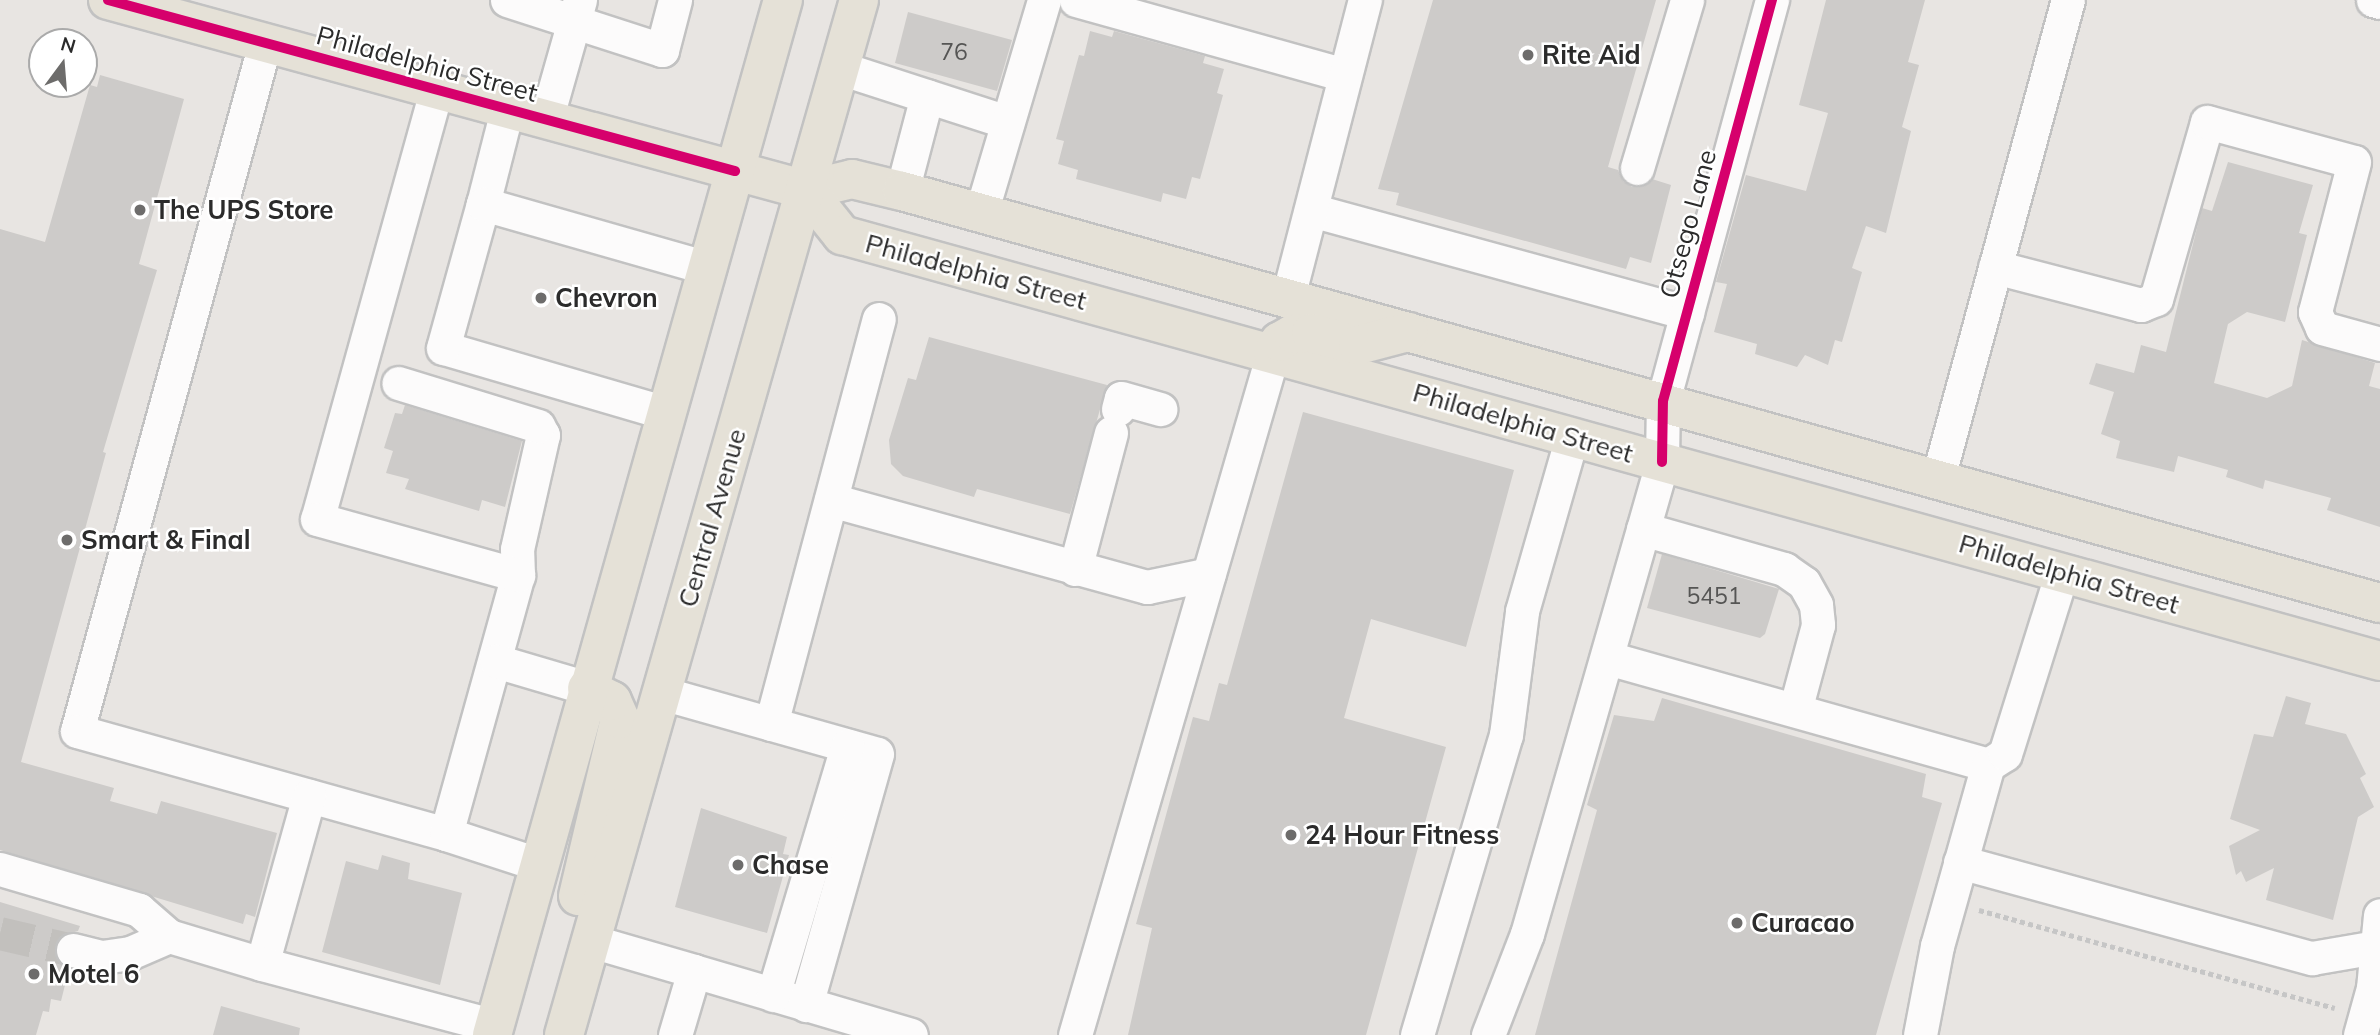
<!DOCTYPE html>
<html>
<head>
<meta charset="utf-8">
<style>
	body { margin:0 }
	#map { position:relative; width:2380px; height:1035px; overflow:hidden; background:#e8e5e2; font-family:Mulish,sans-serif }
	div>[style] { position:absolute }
	.building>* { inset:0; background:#cdcbc9 }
	.minor-tunnel>* { height:33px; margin-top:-16.5px; transform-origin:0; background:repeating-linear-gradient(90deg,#c2c0bd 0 33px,transparent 0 50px) }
	.path>* { height:4.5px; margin-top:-2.25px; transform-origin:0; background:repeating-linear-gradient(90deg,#c6c6c6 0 5px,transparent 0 8.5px) }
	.roads { filter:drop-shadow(2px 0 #c2c2c2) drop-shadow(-2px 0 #c2c2c2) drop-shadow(0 2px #c2c2c2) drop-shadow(0 -2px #c2c2c2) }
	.minor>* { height:33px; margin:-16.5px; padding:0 16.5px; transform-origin:16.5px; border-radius:16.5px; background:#fcfbfb }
	.major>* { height:38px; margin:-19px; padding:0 19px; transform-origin:19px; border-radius:19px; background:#e5e1d7 }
	.cycleway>* { height:10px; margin:-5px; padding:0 5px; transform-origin:5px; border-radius:5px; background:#d6006c }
	.dots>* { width:19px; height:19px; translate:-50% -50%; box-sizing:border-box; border:4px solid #fff; border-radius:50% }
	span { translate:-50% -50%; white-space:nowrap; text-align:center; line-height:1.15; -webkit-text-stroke:5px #fff; paint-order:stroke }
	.number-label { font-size:23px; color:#555554 }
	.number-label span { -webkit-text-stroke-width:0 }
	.poi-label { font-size:26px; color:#2b2b2b; font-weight:700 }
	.left { translate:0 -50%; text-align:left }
	.street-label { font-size:26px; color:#2b2b2b }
	.north { position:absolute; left:28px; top:28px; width:70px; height:70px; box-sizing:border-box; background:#fff; border:2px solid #aaa; border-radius:50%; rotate:16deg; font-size:19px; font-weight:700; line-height:28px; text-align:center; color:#2b2b2b }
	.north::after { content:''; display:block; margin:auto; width:24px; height:32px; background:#6d6c6b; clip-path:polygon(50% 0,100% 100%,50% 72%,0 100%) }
</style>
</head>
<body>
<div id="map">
	<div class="building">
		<div style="clip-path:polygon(1433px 0,1656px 0,1608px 167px,1618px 170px,1623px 181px,1632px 187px,1652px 179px,1671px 185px,1651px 263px,1630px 257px,1626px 269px,1396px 205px,1399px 193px,1378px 189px)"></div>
		<div style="clip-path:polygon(1826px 0,1925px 0,1908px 62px,1919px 65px,1902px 127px,1911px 131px,1886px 233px,1866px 226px,1852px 268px,1862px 272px,1842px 342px,1835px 340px,1828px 365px,1805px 355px,1797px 367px,1755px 354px,1757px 344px,1714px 332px,1727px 284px,1716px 282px,1746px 175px,1806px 191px,1828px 113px,1799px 105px)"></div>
		<div style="clip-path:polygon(908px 12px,1012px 40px,997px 91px,895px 63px)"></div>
		<div style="clip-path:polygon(1090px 31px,1112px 37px,1114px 31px,1205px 56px,1203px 63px,1224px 69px,1217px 93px,1223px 95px,1200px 179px,1192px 177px,1186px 199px,1163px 193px,1161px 202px,1076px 179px,1078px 170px,1058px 164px,1064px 141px,1056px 139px,1079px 55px,1084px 56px)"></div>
		<div style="clip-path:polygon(100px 75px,184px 99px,139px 264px,157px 270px,103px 452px,106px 453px,21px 762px,114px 788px,110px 801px,157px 814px,161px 801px,277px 833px,255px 917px,246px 914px,243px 924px,0 850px,0 229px,45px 242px,90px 85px,97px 87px)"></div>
		<div style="clip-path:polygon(2228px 162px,2313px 185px,2299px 233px,2307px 235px,2285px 322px,2247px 312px,2228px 324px,2214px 383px,2267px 398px,2292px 386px,2302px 340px,2375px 363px,2369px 386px,2380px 389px,2380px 527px,2327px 510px,2331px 498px,2265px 480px,2263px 489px,2226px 477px,2228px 470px,2178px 456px,2174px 472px,2116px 458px,2120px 441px,2101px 434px,2114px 392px,2089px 384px,2096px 363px,2134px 373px,2141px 345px,2166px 352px,2202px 208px,2212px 211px)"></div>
		<div style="clip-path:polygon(929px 337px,1107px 385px,1070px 514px,977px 489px,974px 497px,903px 476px,891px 464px,889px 440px,908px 378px,916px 380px)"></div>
		<div style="clip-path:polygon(405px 405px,522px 441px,505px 507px,482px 500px,479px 511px,405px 489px,409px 479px,386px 473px,393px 451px,384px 448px,395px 413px,402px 414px)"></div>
		<div style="clip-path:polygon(1303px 412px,1514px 470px,1466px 647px,1371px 619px,1344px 718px,1446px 747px,1366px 1035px,1128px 1035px,1152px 928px,1136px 924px,1193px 717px,1209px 721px,1219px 683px,1227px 685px)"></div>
		<div style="clip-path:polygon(1662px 554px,1779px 589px,1765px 634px,1760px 638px,1647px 608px)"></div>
		<div style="clip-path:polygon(2286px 696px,2311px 703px,2305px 724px,2346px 734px,2366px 774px,2360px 778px,2374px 807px,2358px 817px,2333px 920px,2266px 900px,2274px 868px,2246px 882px,2241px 871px,2236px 875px,2229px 846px,2260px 830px,2230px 819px,2254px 734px,2273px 737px)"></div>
		<div style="clip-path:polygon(1662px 698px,1926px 774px,1922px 797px,1942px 803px,1876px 1035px,1535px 1035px,1597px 810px,1587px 805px,1614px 715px,1654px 721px)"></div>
		<div style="clip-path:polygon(701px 808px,787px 837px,783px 854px,789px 855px,767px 933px,675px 907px)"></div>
		<div style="clip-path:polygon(382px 855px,410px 863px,408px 879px,462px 893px,440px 985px,322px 952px,346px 861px,378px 870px)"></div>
		<div style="clip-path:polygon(0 902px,80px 926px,78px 931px,60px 936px,55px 945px,55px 956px,69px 969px,61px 1001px,51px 999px,49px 1012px,43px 1011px,36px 1035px,0 1035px)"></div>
		<div style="clip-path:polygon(221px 1006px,300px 1028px,299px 1035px,213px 1035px)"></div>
	</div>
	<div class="minor-tunnel">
		<div style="left:0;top:933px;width:75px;rotate:13.1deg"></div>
	</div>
	<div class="path">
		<div style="left:1979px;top:910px;width:369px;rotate:15.4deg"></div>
	</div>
	<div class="roads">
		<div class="minor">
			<div style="left:507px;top:0;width:163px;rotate:17.9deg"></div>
			<div style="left:662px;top:50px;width:52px;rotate:-75.4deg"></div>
			<div style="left:1076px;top:0;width:279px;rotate:15.6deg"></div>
			<div style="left:2373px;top:0;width:7px;rotate:16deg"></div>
			<div style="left:265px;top:43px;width:713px;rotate:105.28deg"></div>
			<div style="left:77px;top:731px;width:383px;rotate:15.6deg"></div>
			<div style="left:446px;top:834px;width:269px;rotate:-74.5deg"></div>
			<div style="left:518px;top:575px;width:26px;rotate:-92deg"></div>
			<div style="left:517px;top:549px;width:117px;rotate:-77.2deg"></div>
			<div style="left:543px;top:435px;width:10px;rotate:-119deg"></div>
			<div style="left:538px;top:426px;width:146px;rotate:-162.9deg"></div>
			<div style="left:840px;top:68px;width:176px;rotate:17.9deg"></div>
			<div style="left:436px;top:91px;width:444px;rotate:105.5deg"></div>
			<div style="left:317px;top:519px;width:209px;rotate:15.6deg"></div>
			<div style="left:546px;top:120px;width:125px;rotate:-74.2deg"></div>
			<div style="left:1637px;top:168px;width:175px;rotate:-73.4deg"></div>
			<div style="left:902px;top:191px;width:98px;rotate:-75.3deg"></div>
			<div style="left:483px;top:204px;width:97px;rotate:-75.7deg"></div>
			<div style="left:1311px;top:210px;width:390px;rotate:15.3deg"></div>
			<div style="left:981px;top:213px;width:222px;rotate:-73.5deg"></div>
			<div style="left:1995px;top:267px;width:151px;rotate:14.6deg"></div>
			<div style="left:2141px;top:305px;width:16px;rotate:-22deg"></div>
			<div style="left:2156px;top:299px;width:184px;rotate:-73.9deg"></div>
			<div style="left:2207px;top:122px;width:152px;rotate:15.2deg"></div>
			<div style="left:2354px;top:162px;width:155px;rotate:104.6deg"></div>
			<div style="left:2315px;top:312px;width:17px;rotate:66deg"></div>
			<div style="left:2322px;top:328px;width:60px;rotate:15.4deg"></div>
			<div style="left:1288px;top:297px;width:307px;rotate:-75.5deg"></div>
			<div style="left:1118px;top:409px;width:11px;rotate:-75deg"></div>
			<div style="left:1121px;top:398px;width:41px;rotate:15.8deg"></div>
			<div style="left:666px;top:413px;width:232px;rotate:-163.7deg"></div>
			<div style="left:443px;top:348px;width:149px;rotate:-74.5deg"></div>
			<div style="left:483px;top:204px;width:234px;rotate:15.9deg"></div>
			<div style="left:1938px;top:478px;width:495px;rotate:-74.8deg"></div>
			<div style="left:831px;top:500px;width:328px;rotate:15.4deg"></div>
			<div style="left:1147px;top:587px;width:63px;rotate:-11.8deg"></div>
			<div style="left:1643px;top:529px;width:147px;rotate:15.8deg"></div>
			<div style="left:1784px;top:569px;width:24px;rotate:35deg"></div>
			<div style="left:1804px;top:583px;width:25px;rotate:61deg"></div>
			<div style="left:1816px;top:605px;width:20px;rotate:84deg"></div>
			<div style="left:1818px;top:625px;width:88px;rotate:105.1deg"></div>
			<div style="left:1075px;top:569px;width:141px;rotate:-75.2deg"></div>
			<div style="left:1608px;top:658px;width:395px;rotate:15.7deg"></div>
			<div style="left:496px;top:661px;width:95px;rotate:16.5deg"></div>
			<div style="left:662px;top:693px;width:223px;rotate:15.8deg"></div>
			<div style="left:877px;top:754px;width:261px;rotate:105.8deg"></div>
			<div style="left:771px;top:724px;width:419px;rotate:-75.1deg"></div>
			<div style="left:309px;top:796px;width:174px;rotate:105.6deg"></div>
			<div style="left:262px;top:964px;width:241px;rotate:14.9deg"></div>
			<div style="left:446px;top:834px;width:97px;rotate:18.1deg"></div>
			<div style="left:1960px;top:862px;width:365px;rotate:15.3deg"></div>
			<div style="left:2312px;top:958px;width:65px;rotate:-9.8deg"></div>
			<div style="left:0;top:869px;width:145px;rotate:16.4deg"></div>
			<div style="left:139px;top:910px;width:40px;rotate:41deg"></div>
			<div style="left:169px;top:936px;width:97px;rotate:16.8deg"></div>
			<div style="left:591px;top:941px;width:107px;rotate:16.2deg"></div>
			<div style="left:694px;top:971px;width:67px;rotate:106.5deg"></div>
			<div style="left:73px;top:950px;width:30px;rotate:14deg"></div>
			<div style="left:102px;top:957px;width:28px;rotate:-8deg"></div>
			<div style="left:130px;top:953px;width:43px;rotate:-23.6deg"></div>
			<div style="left:694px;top:971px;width:226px;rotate:16.4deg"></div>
			<div style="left:773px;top:995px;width:260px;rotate:-73.4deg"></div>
			<div style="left:1075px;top:1035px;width:710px;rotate:-73.81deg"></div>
			<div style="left:1417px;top:1035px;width:313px;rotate:-73.5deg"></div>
			<div style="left:1506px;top:735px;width:125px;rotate:-82.6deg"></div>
			<div style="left:1522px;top:611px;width:181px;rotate:-74deg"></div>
			<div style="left:1488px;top:1035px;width:108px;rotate:-68.9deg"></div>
			<div style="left:1527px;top:934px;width:491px;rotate:-74deg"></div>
			<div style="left:1662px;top:462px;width:61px;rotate:-89.1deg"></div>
			<div style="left:1663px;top:401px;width:416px;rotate:-74.8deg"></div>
			<div style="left:1920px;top:1035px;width:91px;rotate:-79.2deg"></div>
			<div style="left:1937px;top:946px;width:188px;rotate:-74.3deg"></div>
			<div style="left:1988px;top:765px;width:20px;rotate:-33deg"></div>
			<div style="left:2005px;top:754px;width:191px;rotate:-72.6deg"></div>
			<div style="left:2360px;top:1035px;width:49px;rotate:-74.5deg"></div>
			<div style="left:2373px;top:988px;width:73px;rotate:-84.5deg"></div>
		</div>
		<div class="major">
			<div style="left:108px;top:0;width:723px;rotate:15.23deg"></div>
			<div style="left:806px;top:190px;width:47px;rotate:-13.4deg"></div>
			<div style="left:852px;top:179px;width:51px;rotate:13.5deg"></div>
			<div style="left:902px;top:191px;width:1534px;rotate:15.58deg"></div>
			<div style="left:806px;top:190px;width:58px;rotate:51.3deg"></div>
			<div style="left:842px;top:235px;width:1596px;rotate:15.48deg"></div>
			<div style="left:1273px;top:353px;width:13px;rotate:-61deg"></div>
			<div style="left:1279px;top:342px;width:16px;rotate:-30deg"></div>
			<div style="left:1293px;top:334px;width:18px;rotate:-3deg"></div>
			<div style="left:1311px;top:333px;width:49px;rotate:14.3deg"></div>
			<div style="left:1358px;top:345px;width:52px;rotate:-14.6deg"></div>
			<div style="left:578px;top:896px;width:182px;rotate:-76.7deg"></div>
			<div style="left:620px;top:719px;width:20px;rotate:-114deg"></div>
			<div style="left:612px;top:701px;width:28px;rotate:-153deg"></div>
			<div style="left:492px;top:1035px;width:1075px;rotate:-74.3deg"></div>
			<div style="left:564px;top:1035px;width:1076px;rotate:-74.09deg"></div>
		</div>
	</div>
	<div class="cycleway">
		<div style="left:108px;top:0;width:650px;rotate:15.26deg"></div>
		<div style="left:1662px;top:462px;width:61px;rotate:-89.1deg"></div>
		<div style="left:1663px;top:401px;width:416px;rotate:-74.8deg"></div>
	</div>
	<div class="dots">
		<div style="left:1528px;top:55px;background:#6d6c6b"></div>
		<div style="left:140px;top:210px;background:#6d6c6b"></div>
		<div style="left:541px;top:298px;background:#6d6c6b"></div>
		<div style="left:67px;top:540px;background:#6d6c6b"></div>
		<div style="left:1291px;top:835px;background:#6d6c6b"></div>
		<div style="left:738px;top:865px;background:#6d6c6b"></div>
		<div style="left:1737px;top:923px;background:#6d6c6b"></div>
		<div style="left:34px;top:974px;background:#6d6c6b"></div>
	</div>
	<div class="number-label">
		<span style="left:954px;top:52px">76</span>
		<span style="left:1714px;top:596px">5451</span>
	</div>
	<div class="poi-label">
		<span class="left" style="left:1542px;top:55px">Rite Aid</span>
		<span class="left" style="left:154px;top:210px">The UPS Store</span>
		<span class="left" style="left:555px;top:298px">Chevron</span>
		<span class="left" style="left:81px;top:540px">Smart &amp; Final</span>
		<span class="left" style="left:1305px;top:835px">24 Hour Fitness</span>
		<span class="left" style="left:752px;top:865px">Chase</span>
		<span class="left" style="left:1751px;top:923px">Curacao</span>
		<span class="left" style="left:48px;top:974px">Motel 6</span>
	</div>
	<div class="street-label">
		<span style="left:427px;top:64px;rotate:15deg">Philadelphia Street</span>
		<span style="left:1688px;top:224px;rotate:-75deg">Otsego Lane</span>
		<span style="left:976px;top:272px;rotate:15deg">Philadelphia Street</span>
		<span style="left:1523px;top:423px;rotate:16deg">Philadelphia Street</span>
		<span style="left:712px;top:518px;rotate:-74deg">Central Avenue</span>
		<span style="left:2069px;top:574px;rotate:16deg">Philadelphia Street</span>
	</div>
	<div class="north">N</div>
</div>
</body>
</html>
